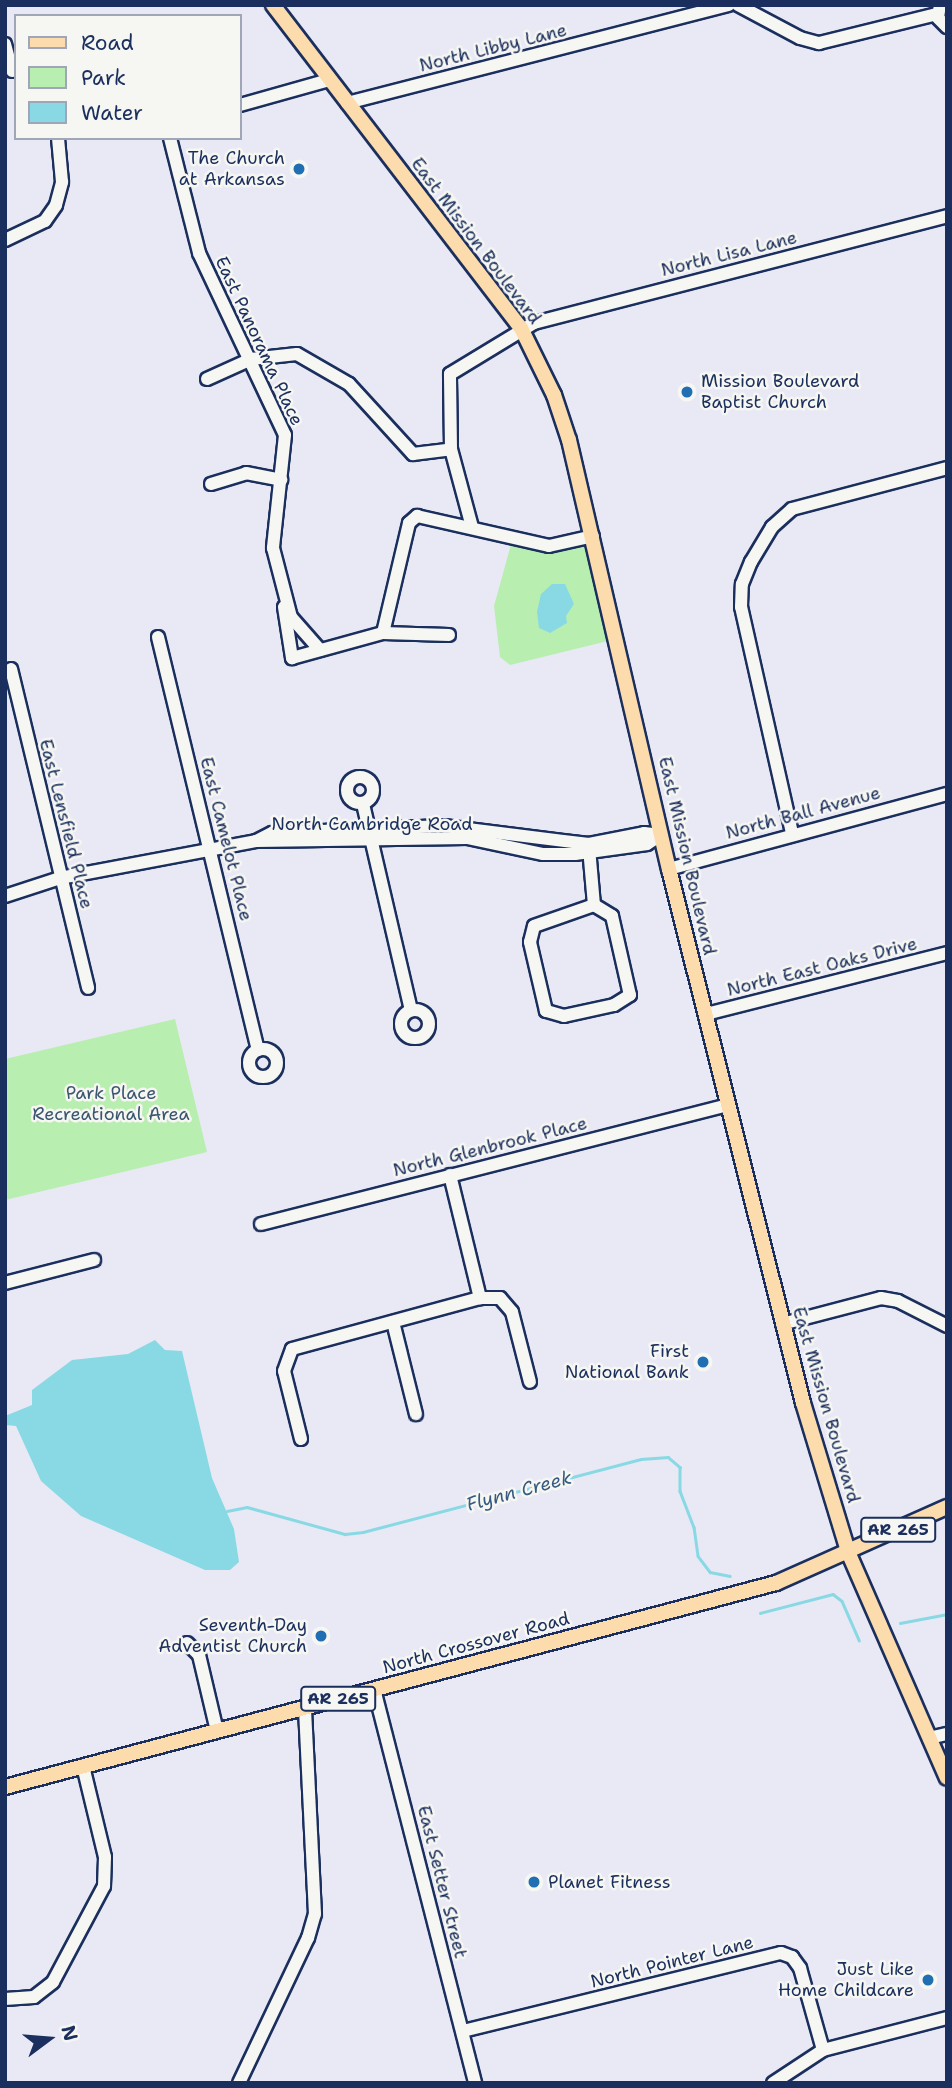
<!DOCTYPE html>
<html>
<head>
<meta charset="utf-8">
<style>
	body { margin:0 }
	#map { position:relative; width:952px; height:2088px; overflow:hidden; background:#e8e9f5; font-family:"Shantell Sans",sans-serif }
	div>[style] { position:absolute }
	.green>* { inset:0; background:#b8eeb0 }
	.water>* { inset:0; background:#89d9e4 }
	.stream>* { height:2.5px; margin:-1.25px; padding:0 1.25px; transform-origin:1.25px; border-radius:1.25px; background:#89d9e4 }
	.roads { filter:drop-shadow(2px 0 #1b2f5e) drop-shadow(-2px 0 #1b2f5e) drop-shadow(0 2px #1b2f5e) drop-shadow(0 -2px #1b2f5e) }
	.minor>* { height:12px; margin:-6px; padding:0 6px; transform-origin:6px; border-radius:6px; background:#f6f6f2 }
	.minor>.ring { margin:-6px; padding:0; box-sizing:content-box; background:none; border:12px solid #f6f6f2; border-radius:50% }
	.major>* { height:14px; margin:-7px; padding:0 7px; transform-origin:7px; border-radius:7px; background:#fcdcac }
	.dots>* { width:19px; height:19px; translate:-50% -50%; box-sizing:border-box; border:4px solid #f6f6f2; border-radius:50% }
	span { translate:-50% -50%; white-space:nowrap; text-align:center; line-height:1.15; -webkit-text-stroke:5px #f6f6f2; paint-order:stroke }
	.shield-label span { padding:2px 5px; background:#f6f6f2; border:2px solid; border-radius:5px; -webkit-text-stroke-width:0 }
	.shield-label { font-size:16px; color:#1b2f5e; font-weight:700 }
	.street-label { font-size:18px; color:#1b2f5e }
	.poi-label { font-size:18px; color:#1b2f5e }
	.right { translate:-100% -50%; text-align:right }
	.left { translate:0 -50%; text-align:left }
	.park-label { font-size:18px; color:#3a556e }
	.water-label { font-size:19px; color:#365a80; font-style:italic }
	.frame { position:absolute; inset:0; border:7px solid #1b2f5e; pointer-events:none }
	.legend { position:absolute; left:14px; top:14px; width:228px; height:126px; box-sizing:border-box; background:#f6f6f2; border:2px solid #9ea6b7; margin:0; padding:9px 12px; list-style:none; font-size:21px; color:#1b2f5e }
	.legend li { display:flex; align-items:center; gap:14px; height:35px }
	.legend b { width:35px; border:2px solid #9ea6b7 }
	.north { position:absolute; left:14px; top:2004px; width:70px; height:70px; -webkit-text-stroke:5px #f6f6f2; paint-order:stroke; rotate:74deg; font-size:19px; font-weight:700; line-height:28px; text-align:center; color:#1b2f5e }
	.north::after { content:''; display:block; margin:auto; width:24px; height:32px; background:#1b2f5e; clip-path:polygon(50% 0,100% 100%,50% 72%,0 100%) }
</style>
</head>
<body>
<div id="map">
	<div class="green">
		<div style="clip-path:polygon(593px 536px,616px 639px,510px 665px,500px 657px,494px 606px,513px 537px,549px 546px)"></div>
		<div style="clip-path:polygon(175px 1019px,207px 1152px,5px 1200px,5px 1059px)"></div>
	</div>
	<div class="water">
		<div style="clip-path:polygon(552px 584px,565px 584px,574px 604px,566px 616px,567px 623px,550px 633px,539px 628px,537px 612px,541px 594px)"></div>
		<div style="clip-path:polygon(155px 1340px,165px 1350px,182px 1351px,212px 1478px,234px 1529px,239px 1562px,230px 1570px,205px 1570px,81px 1516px,41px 1481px,16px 1426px,5px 1425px,5px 1416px,32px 1405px,32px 1390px,72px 1360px,128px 1354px)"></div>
	</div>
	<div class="stream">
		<div style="left:227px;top:1511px;width:20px;rotate:-11deg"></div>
		<div style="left:247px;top:1507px;width:102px;rotate:15.4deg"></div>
		<div style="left:345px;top:1534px;width:18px;rotate:-6deg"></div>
		<div style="left:363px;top:1532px;width:287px;rotate:-14.7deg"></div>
		<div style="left:641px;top:1459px;width:27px;rotate:-4deg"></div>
		<div style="left:668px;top:1457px;width:16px;rotate:40deg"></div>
		<div style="left:680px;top:1467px;width:24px;rotate:90deg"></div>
		<div style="left:680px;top:1491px;width:39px;rotate:69deg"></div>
		<div style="left:694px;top:1527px;width:29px;rotate:82deg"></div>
		<div style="left:698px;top:1556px;width:20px;rotate:53deg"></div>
		<div style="left:710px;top:1572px;width:20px;rotate:11deg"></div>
		<div style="left:760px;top:1613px;width:75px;rotate:-14.6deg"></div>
		<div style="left:833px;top:1594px;width:11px;rotate:38deg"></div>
		<div style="left:842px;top:1601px;width:43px;rotate:66.4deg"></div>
		<div style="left:900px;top:1623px;width:48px;rotate:-10.8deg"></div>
	</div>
	<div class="roads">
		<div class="minor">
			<div style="left:738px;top:5px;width:70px;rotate:28deg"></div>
			<div style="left:800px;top:38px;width:20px;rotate:15deg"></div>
			<div style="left:819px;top:43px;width:122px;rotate:-13.8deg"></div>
			<div style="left:940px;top:5px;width:13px;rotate:99deg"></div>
			<div style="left:938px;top:18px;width:13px;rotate:45deg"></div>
			<div style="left:5px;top:44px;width:28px;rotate:75deg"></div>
			<div style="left:347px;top:103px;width:394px;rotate:-14.4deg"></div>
			<div style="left:240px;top:105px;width:92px;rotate:-15.7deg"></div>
			<div style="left:170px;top:138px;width:119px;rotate:75.8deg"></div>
			<div style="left:199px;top:253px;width:201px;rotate:64.7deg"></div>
			<div style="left:285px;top:435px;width:114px;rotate:96.1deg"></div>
			<div style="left:273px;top:548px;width:71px;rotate:75.4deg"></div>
			<div style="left:291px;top:617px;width:44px;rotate:48.7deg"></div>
			<div style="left:5px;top:240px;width:44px;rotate:-25.4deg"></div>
			<div style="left:45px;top:221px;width:19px;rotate:-55deg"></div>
			<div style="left:56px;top:205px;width:24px;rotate:-75deg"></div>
			<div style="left:62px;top:182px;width:44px;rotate:-95.2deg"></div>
			<div style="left:207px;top:379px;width:48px;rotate:-24.4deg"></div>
			<div style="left:251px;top:359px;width:46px;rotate:-6.2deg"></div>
			<div style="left:297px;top:354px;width:60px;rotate:30deg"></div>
			<div style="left:349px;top:384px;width:95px;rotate:47.6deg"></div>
			<div style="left:413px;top:454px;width:38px;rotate:-7deg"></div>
			<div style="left:211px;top:484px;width:37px;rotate:-17deg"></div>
			<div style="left:246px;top:473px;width:36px;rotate:11deg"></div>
			<div style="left:472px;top:527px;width:81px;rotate:-105.1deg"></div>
			<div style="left:451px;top:449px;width:75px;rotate:-90.8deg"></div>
			<div style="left:450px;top:374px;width:98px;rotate:-31.3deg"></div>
			<div style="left:534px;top:323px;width:427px;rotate:-14.5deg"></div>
			<div style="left:284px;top:607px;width:52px;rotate:81.1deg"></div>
			<div style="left:292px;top:658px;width:94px;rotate:-15.4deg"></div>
			<div style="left:383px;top:633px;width:66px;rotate:1.7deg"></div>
			<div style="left:383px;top:633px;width:113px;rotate:-76.7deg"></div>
			<div style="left:409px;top:523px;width:11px;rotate:-41deg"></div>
			<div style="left:417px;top:516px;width:135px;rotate:12.8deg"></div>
			<div style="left:549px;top:546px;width:45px;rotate:-12.8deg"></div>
			<div style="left:158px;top:637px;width:425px;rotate:76.4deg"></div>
			<div style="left:11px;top:669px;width:328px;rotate:76.4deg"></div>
			<div class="ring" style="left:347px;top:777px;width:14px;height:14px"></div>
			<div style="left:363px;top:804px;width:212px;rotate:76.9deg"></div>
			<div style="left:792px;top:833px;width:232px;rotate:-102.7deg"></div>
			<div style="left:741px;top:607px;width:23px;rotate:-88deg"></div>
			<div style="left:742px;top:584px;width:24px;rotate:-68deg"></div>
			<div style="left:751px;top:562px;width:41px;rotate:-59deg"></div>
			<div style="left:772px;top:527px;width:27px;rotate:-42deg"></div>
			<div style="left:792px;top:509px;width:160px;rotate:-14.8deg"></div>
			<div style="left:256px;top:841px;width:211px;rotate:-0.8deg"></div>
			<div style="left:467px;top:838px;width:78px;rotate:11.9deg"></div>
			<div style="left:543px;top:854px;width:32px"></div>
			<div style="left:575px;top:854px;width:73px;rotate:-7.9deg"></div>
			<div style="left:647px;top:844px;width:17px;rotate:-33deg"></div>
			<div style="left:589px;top:848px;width:57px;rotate:85deg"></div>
			<div style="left:669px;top:869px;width:288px;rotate:-15.1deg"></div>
			<div style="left:5px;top:896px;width:58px;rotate:-18.1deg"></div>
			<div style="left:60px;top:878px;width:199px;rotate:-10.7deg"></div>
			<div style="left:256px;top:841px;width:18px;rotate:-27deg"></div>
			<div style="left:272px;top:833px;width:172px;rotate:-2.3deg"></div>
			<div style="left:444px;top:826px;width:146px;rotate:7.1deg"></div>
			<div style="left:589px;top:844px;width:56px;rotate:-11.3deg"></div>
			<div style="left:644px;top:833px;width:17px;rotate:7deg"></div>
			<div style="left:594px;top:905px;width:21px;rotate:31deg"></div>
			<div style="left:612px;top:916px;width:81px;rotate:77.2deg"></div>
			<div style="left:630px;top:995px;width:19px;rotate:148deg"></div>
			<div style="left:614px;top:1005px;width:51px;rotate:167.6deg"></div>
			<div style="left:564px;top:1016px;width:19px;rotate:-164deg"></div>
			<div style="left:546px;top:1011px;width:71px;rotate:-103.1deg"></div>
			<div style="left:530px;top:942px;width:16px;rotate:-76deg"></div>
			<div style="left:534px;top:926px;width:64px;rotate:-19.3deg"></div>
			<div class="ring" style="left:401px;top:1010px;width:16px;height:16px"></div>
			<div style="left:706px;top:1014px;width:249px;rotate:-14.2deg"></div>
			<div class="ring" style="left:249px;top:1049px;width:16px;height:16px"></div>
			<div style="left:450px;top:1175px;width:127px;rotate:76.3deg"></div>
			<div style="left:261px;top:1224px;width:482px;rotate:-14.3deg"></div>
			<div style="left:5px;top:1283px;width:92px;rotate:-14.5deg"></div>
			<div style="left:393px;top:1322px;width:95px;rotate:76deg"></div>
			<div style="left:782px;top:1324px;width:102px;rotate:-14.7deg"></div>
			<div style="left:881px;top:1298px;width:17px;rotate:10deg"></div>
			<div style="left:898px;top:1301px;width:55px;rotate:27deg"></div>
			<div style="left:301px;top:1439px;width:70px;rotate:-104deg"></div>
			<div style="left:284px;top:1371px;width:23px;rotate:-70deg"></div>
			<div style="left:292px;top:1349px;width:195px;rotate:-15.2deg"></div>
			<div style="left:480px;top:1298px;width:20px"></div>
			<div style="left:500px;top:1298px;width:18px;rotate:49deg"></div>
			<div style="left:512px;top:1312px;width:72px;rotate:75.6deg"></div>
			<div style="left:187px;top:1643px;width:17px;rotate:45deg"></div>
			<div style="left:199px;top:1655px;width:78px;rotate:76.7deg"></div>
			<div style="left:374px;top:1689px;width:407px;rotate:75.6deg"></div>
			<div style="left:929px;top:1738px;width:18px;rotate:-13deg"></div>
			<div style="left:5px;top:1999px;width:29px;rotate:-4deg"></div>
			<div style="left:34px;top:1997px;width:24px;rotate:-38deg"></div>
			<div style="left:53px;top:1982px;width:109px;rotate:-62deg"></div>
			<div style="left:104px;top:1886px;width:29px;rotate:-88deg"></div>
			<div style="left:105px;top:1857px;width:94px;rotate:-103.6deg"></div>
			<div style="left:463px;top:2031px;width:327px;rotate:-13.8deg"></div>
			<div style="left:781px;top:1953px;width:12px;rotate:20deg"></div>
			<div style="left:792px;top:1957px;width:14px;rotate:54deg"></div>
			<div style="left:800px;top:1968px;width:85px;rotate:74.3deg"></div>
			<div style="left:239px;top:2083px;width:161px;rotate:-64.6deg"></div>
			<div style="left:308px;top:1938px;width:25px;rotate:-74deg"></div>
			<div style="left:315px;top:1914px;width:206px;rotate:-92.8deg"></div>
			<div style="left:773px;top:2083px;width:60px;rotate:-33.4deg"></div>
			<div style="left:823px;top:2050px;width:128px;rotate:-14.5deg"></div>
		</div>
		<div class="major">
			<div style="left:273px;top:5px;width:407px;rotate:52.5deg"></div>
			<div style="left:521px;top:328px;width:75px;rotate:63.8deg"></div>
			<div style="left:554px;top:395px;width:47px;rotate:71.6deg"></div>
			<div style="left:569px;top:440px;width:441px;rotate:76.9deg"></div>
			<div style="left:669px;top:869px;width:551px;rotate:75.91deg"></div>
			<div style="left:803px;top:1403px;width:158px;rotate:73.1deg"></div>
			<div style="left:849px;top:1554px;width:244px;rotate:66.4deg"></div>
			<div style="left:5px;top:1787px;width:798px;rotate:-14.82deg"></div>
			<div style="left:776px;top:1583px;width:187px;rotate:-24deg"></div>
		</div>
	</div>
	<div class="dots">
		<div style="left:299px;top:169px;background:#1f6fb2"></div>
		<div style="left:687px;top:392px;background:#1f6fb2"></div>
		<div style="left:703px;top:1362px;background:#1f6fb2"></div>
		<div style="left:321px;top:1636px;background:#1f6fb2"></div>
		<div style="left:534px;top:1882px;background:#1f6fb2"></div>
		<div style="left:928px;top:1980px;background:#1f6fb2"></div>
	</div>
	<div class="shield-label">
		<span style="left:898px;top:1530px">AR 265</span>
		<span style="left:338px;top:1699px">AR 265</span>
	</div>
	<div class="street-label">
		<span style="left:493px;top:48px;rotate:-14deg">North Libby Lane</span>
		<span style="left:476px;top:241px;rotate:53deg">East Mission Boulevard</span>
		<span style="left:729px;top:254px;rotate:-14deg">North Lisa Lane</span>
		<span style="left:259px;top:341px;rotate:65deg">East Panorama Place</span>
		<span style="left:803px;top:813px;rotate:-15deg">North Ball Avenue</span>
		<span style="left:66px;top:824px;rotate:76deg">East Lensfield Place</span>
		<span style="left:372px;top:824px">North Cambridge Road</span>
		<span style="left:226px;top:839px;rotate:76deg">East Camelot Place</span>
		<span style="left:687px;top:856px;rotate:77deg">East Mission Boulevard</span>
		<span style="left:822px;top:967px;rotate:-14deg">North East Oaks Drive</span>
		<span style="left:490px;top:1147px;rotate:-14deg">North Glenbrook Place</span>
		<span style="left:826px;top:1405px;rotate:74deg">East Mission Boulevard</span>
		<span style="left:476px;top:1643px;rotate:-15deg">North Crossover Road</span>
		<span style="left:442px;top:1882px;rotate:76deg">East Setter Street</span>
		<span style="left:672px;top:1962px;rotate:-14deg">North Pointer Lane</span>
	</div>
	<div class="poi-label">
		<span class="right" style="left:285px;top:169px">The Church<br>at Arkansas</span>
		<span class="left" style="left:701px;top:392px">Mission Boulevard<br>Baptist Church</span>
		<span class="right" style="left:689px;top:1362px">First<br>National Bank</span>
		<span class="right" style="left:307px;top:1636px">Seventh-Day<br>Adventist Church</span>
		<span class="left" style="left:548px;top:1882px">Planet Fitness</span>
		<span class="right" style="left:914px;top:1980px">Just Like<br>Home Childcare</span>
	</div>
	<div class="park-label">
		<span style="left:111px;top:1104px">Park Place<br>Recreational Area</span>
	</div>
	<div class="water-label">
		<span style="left:519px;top:1491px;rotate:-15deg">Flynn Creek</span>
	</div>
	<div class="frame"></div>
	<ul class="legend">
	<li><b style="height:9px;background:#fcdcac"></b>Road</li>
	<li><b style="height:19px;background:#b8eeb0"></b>Park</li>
	<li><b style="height:19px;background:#89d9e4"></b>Water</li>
	</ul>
	<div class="north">N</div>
</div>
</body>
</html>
